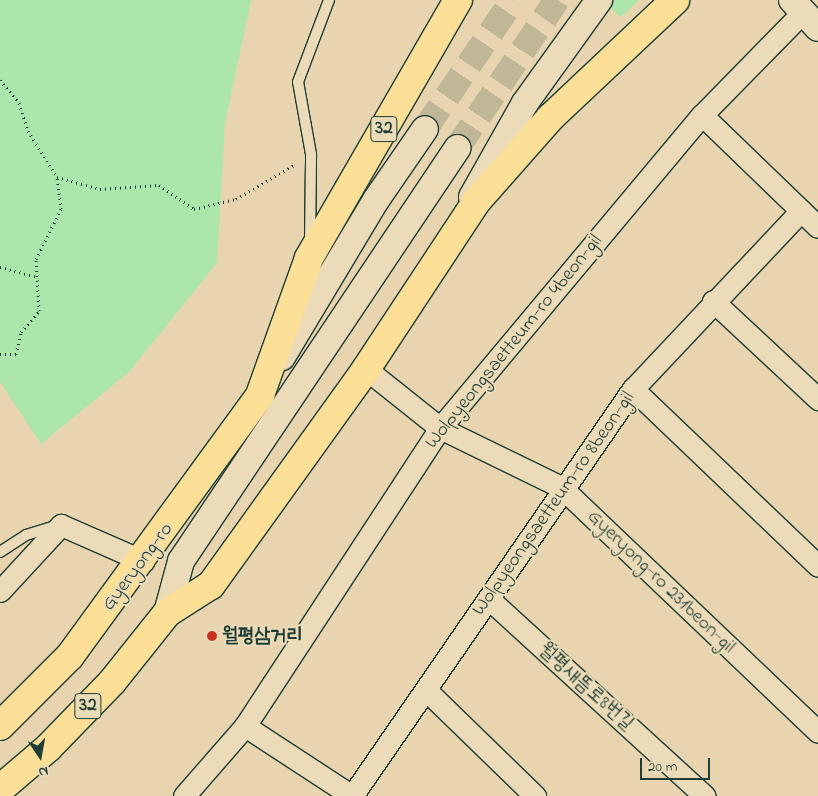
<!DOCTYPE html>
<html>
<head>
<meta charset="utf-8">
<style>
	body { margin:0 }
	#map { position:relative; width:818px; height:796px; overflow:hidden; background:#e8d5af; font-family:"Indie Flower","Poor Story",sans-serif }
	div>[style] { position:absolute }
	.green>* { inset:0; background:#ade6aa }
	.tertiary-tunnel>* { height:26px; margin-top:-13px; transform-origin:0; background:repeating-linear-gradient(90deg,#c0b796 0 26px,transparent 0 39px) }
	.path>* { height:3px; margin-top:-1.5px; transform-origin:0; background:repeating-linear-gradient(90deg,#1f3d34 0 1px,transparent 0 5px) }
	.roads { filter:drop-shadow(1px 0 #1f3d34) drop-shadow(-1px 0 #1f3d34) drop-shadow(0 1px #1f3d34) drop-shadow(0 -1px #1f3d34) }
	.service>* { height:10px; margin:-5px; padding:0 5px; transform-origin:5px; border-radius:5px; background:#ecdbb8 }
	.minor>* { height:21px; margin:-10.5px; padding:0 10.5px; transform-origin:10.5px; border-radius:10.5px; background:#ecdbb8 }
	.tertiary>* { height:26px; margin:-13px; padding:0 13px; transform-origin:13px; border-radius:13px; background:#ecdbb8 }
	.primary>* { height:28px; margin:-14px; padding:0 14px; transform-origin:14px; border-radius:14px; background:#fbdf96 }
	.dots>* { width:14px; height:14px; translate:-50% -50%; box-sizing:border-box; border:2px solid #ecdbb8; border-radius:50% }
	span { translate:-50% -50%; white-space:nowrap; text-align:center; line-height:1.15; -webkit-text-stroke:4px #ecdbb8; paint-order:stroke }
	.shield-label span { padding:1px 4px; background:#ecdbb8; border:1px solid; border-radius:4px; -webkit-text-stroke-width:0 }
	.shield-label { font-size:19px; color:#1f3d34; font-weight:700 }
	.street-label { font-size:20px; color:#1f3d34 }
	.poi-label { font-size:20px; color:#1f3d34; font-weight:700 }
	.left { translate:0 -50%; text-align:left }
	.north { position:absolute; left:15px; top:731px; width:50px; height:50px; -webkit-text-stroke:4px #ecdbb8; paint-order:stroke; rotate:168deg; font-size:14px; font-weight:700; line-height:20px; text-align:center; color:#1f3d34 }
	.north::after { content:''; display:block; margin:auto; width:18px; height:22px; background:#1f3d34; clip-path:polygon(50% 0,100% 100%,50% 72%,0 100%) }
	.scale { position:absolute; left:640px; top:758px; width:70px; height:22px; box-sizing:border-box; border:2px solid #1f3d34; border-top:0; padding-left:6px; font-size:15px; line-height:18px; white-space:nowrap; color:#1f3d34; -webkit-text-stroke:4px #ecdbb8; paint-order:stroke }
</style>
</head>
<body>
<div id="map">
	<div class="green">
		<div style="clip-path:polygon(0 0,251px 0,225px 123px,217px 263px,129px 372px,41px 444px,0 382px)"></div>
		<div style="clip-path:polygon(615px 0,639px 0,621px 17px,610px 8px)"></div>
	</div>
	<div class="tertiary-tunnel">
		<div style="left:425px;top:129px;width:156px;rotate:-55.7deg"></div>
		<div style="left:457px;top:148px;width:179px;rotate:-56deg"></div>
	</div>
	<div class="path">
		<div style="left:0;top:80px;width:30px;rotate:50deg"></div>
		<div style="left:19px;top:103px;width:29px;rotate:72deg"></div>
		<div style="left:28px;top:131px;width:54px;rotate:57.8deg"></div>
		<div style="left:57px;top:177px;width:45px;rotate:15.6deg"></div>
		<div style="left:100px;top:189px;width:59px;rotate:-3.9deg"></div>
		<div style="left:159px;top:185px;width:42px;rotate:34.4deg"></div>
		<div style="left:194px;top:209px;width:43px;rotate:-13.4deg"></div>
		<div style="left:236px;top:199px;width:67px;rotate:-30.4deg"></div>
		<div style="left:0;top:267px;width:38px;rotate:15deg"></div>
		<div style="left:0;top:354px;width:16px"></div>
		<div style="left:16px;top:354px;width:23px;rotate:-77deg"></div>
		<div style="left:21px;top:332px;width:28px;rotate:-49deg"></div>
		<div style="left:39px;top:311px;width:52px;rotate:-93.3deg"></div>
		<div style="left:36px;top:259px;width:56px;rotate:-63.4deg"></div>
		<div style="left:61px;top:209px;width:32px;rotate:-97deg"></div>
	</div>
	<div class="roads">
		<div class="service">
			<div style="left:310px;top:242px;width:88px;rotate:-89.3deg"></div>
			<div style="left:311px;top:154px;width:73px;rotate:-100.2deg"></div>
			<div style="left:298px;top:82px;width:88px;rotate:-69.3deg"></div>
			<div style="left:0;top:552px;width:31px;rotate:-33deg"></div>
			<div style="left:26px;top:535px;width:28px;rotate:-17deg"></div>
		</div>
		<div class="minor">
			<div style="left:702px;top:115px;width:161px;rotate:44deg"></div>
			<div style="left:713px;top:301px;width:144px;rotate:43deg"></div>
			<div style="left:366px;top:369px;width:95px;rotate:38.6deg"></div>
			<div style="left:440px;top:428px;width:135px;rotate:26deg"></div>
			<div style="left:561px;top:487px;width:355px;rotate:43.6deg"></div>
			<div style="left:633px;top:389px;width:256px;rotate:43.7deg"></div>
			<div style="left:0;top:591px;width:90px;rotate:-47.3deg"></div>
			<div style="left:61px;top:525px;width:90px;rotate:23.7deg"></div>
			<div style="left:489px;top:599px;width:292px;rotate:42.4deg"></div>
			<div style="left:427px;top:691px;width:151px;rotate:44.2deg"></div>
			<div style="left:245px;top:726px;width:128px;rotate:33.2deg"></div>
			<div style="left:184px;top:796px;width:93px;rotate:-48.9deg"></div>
			<div style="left:245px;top:726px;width:356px;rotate:-56.8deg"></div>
			<div style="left:440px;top:428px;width:408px;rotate:-50.1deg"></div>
			<div style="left:702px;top:115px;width:144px;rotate:-45.6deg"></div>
			<div style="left:352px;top:796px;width:495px;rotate:-55.4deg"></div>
			<div style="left:633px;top:389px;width:245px;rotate:-46.7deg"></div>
		</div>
		<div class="tertiary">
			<div style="left:792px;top:0;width:38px;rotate:47deg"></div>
			<div style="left:472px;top:197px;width:108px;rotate:-60.6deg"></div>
			<div style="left:525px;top:103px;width:127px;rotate:-54.3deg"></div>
			<div style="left:282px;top:357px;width:183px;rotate:-59.1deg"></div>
			<div style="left:376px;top:200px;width:86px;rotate:-55.4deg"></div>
			<div style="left:167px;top:613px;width:54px;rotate:-74.9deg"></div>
			<div style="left:181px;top:561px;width:497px;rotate:-56.2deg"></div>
		</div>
		<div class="primary">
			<div style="left:0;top:726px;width:99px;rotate:-45deg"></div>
			<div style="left:70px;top:656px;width:323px;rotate:-53.9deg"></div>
			<div style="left:260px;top:395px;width:145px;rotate:-70.3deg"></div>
			<div style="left:309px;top:258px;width:298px;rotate:-60deg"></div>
			<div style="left:0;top:789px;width:63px;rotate:-40.5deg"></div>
			<div style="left:48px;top:748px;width:92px;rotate:-45.9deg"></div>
			<div style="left:112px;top:682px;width:88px;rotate:-51.4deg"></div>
			<div style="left:167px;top:613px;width:52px;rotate:-32.5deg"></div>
			<div style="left:211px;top:585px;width:266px;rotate:-54.3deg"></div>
			<div style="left:366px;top:369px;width:200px;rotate:-56.6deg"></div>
			<div style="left:476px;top:202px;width:112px;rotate:-48.6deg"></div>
			<div style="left:550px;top:118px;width:172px;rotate:-43.3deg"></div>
		</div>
	</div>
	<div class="dots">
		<div style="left:212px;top:636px;background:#c8321e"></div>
	</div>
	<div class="shield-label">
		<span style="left:384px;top:129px">32</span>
		<span style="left:88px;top:706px">32</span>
	</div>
	<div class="street-label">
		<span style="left:514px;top:342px;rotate:-51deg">Wolpyeongsaetteum-ro 4beon-gil</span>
		<span style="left:554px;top:504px;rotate:-55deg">Wolpyeongsaetteum-ro 8beon-gil</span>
		<span style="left:138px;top:567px;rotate:-53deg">Gyeryong-ro</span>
		<span style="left:661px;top:582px;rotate:44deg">Gyeryong-ro 231beon-gil</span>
		<span style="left:586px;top:687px;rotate:42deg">월평새뜸로8번길</span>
	</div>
	<div class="poi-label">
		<span class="left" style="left:222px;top:636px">월평삼거리</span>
	</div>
	<div class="north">N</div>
	<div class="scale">20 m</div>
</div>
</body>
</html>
